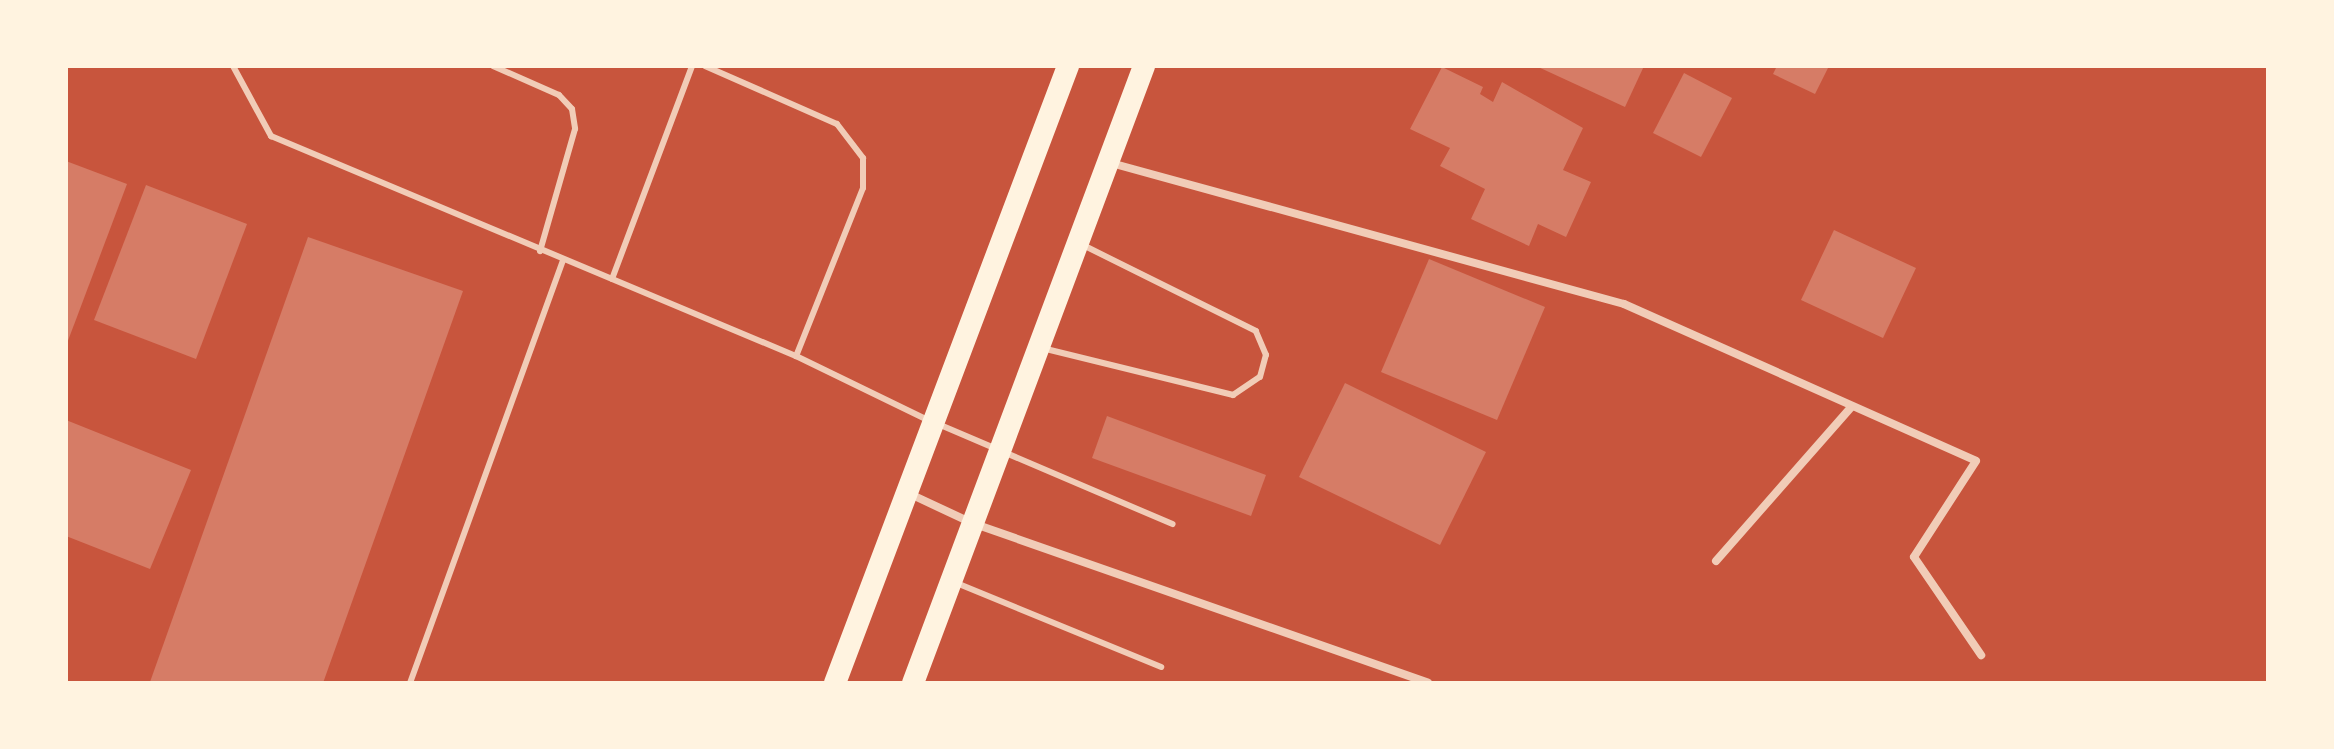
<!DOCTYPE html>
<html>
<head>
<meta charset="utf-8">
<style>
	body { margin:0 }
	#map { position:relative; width:2334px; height:749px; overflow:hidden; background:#c8553d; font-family:"Space Grotesk",sans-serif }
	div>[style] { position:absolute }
	.building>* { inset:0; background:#d67c66 }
	.service>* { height:6px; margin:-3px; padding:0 3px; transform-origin:3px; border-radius:3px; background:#f1ccb7 }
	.minor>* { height:8px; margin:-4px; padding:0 4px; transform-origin:4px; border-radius:4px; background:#f1ccb7 }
	.trunk>* { height:22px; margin:-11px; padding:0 11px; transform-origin:11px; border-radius:11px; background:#fff3e0 }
	span { translate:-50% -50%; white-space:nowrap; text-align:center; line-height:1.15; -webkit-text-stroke:7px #fff3e0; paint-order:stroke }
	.frame { position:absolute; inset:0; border:68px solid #fff3e0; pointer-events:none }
</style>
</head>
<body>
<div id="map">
	<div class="building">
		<div style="clip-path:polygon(1536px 66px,1644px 66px,1625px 107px)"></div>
		<div style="clip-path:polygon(1777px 66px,1829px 66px,1815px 94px,1773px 74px)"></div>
		<div style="clip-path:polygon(1442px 67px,1483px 87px,1480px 94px,1493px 102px,1502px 82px,1583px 128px,1563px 170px,1591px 182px,1566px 237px,1538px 224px,1529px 246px,1471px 219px,1485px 189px,1440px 166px,1450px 148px,1410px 129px)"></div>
		<div style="clip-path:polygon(1684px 73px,1732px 98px,1701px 157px,1653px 133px)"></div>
		<div style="clip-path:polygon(66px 161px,127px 184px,66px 346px)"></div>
		<div style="clip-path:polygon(146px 185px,247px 224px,196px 359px,94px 320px)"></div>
		<div style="clip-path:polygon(1834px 230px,1916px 268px,1883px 338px,1801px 300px)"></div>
		<div style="clip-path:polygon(308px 237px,463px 291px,323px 683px,150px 682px)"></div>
		<div style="clip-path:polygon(1429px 259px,1545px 307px,1497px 420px,1381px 372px)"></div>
		<div style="clip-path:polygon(1345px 383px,1486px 452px,1440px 545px,1299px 477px)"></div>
		<div style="clip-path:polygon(1107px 416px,1266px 475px,1251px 516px,1092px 458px)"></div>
		<div style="clip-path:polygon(66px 420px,191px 470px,150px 569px,66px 536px)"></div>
	</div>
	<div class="service">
		<div style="left:233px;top:66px;width:80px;rotate:61.5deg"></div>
		<div style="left:271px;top:136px;width:569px;rotate:22.74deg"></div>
		<div style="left:796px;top:356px;width:147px;rotate:25.9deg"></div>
		<div style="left:493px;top:66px;width:72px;rotate:23.7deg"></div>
		<div style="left:559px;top:95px;width:19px;rotate:47deg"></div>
		<div style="left:572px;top:109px;width:20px;rotate:81deg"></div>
		<div style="left:575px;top:129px;width:127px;rotate:106deg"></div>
		<div style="left:705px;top:66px;width:144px;rotate:23.7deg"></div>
		<div style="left:837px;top:124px;width:43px;rotate:52.6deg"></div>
		<div style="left:863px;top:158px;width:30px;rotate:90deg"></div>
		<div style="left:863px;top:188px;width:181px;rotate:111.7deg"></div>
		<div style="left:612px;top:279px;width:228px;rotate:-69.4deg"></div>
		<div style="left:1042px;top:348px;width:197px;rotate:13.8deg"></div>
		<div style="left:1233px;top:395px;width:32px;rotate:-34deg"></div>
		<div style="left:1260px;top:377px;width:23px;rotate:-75deg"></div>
		<div style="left:1266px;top:355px;width:26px;rotate:-113deg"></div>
		<div style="left:1256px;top:331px;width:195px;rotate:-153.6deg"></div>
		<div style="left:938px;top:424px;width:255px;rotate:23.1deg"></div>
		<div style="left:954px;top:582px;width:224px;rotate:22.3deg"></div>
		<div style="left:410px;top:683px;width:449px;rotate:-70.1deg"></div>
	</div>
	<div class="minor">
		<div style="left:1111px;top:163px;width:532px;rotate:15.37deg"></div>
		<div style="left:1624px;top:304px;width:385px;rotate:24deg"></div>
		<div style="left:1976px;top:461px;width:114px;rotate:122.9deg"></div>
		<div style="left:1914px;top:557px;width:119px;rotate:55.6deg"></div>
		<div style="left:908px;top:493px;width:71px;rotate:25.1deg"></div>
		<div style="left:972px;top:523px;width:483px;rotate:19.3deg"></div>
		<div style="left:1716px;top:561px;width:206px;rotate:-48.7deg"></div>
	</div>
	<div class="trunk">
		<div style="left:835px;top:683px;width:660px;rotate:-69.31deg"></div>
		<div style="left:913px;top:683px;width:659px;rotate:-69.47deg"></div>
	</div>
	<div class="frame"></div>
</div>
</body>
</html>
